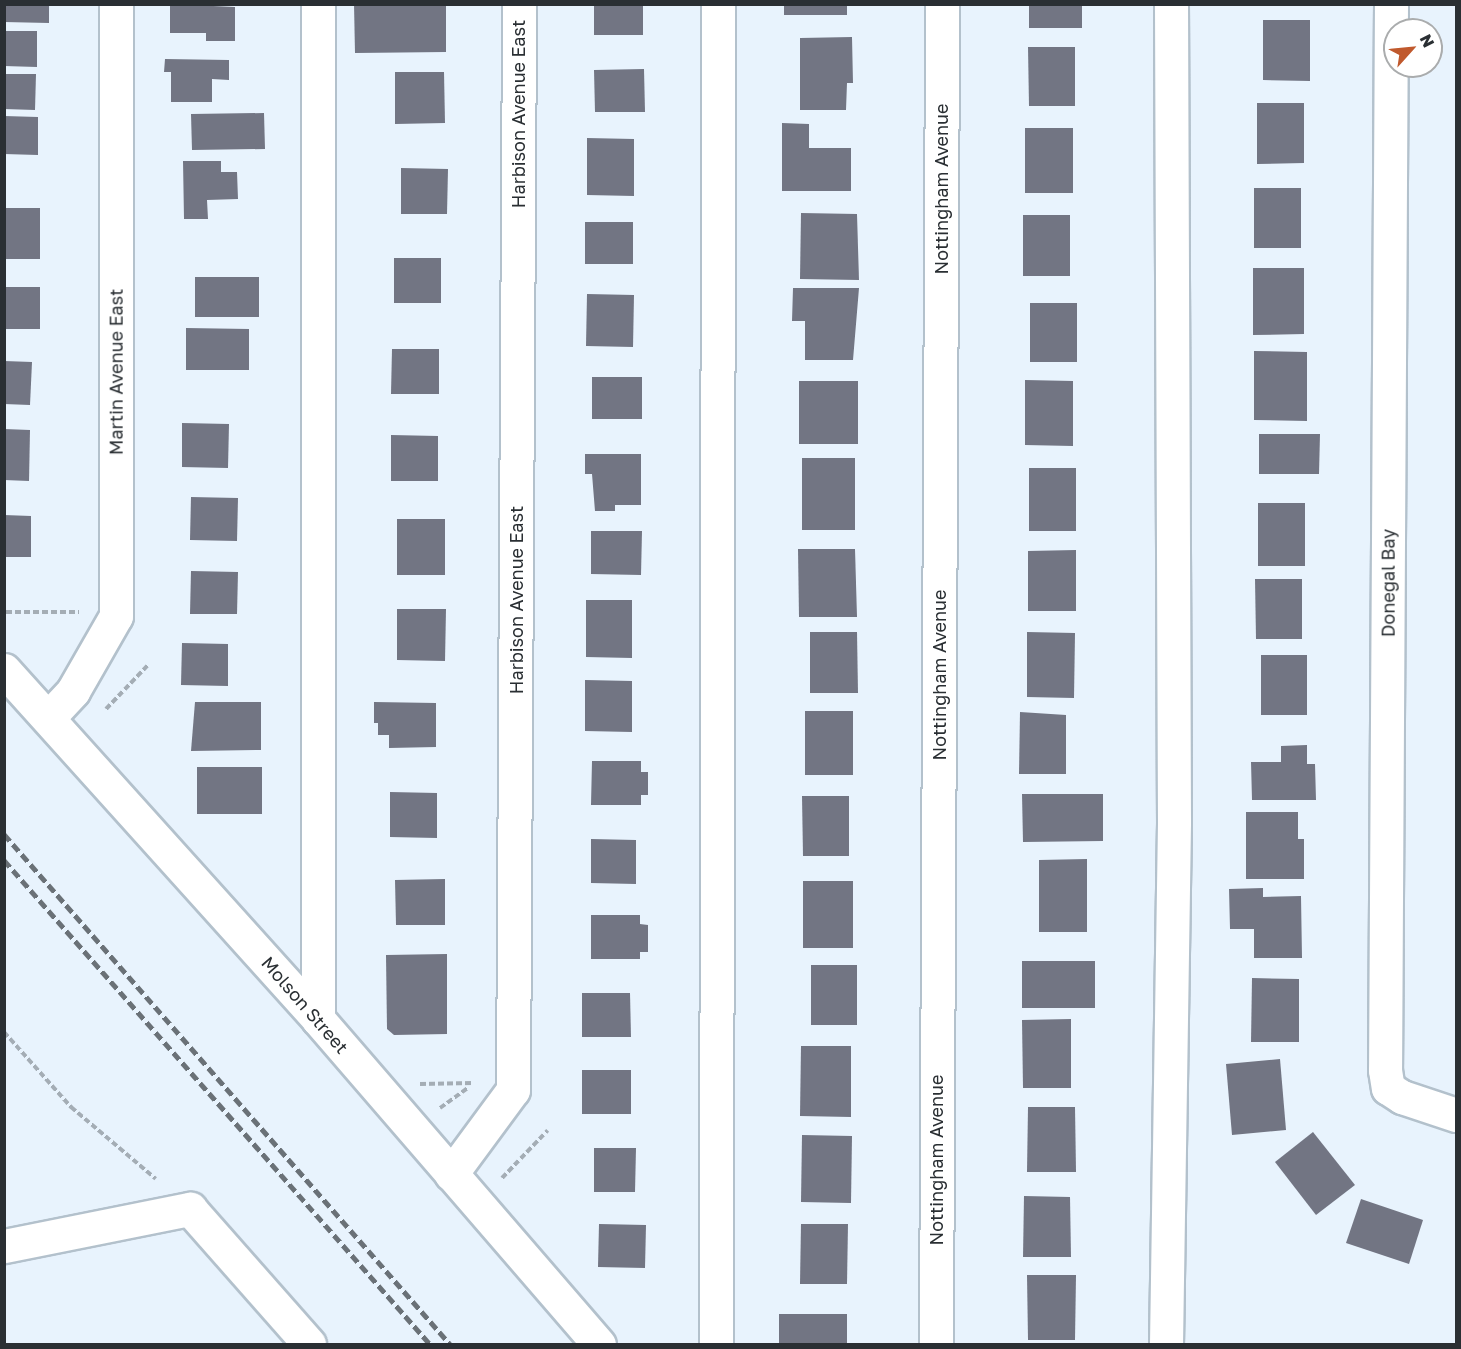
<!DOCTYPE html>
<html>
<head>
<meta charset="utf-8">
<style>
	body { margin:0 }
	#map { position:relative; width:1461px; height:1349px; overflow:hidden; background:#e8f3fd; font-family:"Golos Text",sans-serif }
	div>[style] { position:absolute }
	.building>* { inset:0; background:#727583 }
	.path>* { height:4px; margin-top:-2px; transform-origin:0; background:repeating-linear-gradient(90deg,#a4adb5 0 6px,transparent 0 9px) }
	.roads { filter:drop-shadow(2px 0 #b3c1cc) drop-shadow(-2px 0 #b3c1cc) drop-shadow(0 2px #b3c1cc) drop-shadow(0 -2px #b3c1cc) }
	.minor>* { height:33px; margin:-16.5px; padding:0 16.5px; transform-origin:16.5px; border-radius:16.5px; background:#fff }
	.rail>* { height:4.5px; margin-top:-2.25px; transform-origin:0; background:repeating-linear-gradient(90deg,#6a7177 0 9px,transparent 0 13.5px) }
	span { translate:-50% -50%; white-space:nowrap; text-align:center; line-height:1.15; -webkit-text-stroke:6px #fff; paint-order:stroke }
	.street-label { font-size:18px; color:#2a2f33 }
	.frame { position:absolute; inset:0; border:6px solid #2a2f33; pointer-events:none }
	.north { position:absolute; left:1383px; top:18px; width:60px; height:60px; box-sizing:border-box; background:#fff; border:2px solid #aaacad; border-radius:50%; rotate:63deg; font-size:16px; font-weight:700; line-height:24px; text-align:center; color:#2a2f33 }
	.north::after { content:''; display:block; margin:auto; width:21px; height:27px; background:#c0592d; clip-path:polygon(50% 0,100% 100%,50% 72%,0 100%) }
</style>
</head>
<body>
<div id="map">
	<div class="building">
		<div style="clip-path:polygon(4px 4px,49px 4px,49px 23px,4px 22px)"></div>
		<div style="clip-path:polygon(170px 4px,235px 7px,235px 41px,206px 41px,206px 33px,170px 33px)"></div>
		<div style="clip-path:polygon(354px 4px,446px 4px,446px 52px,355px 53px)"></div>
		<div style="clip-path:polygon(594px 4px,643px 4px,643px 35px,594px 35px)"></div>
		<div style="clip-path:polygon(784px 4px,847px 4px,847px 15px,784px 15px)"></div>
		<div style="clip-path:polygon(1029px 4px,1082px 4px,1082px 28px,1029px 28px)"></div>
		<div style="clip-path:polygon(1263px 20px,1310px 20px,1310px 81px,1263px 80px)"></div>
		<div style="clip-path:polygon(4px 31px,37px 31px,37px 67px,4px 66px)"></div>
		<div style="clip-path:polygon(852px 37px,853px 83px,847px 83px,846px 110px,800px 110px,800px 38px)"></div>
		<div style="clip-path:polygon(1028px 47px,1075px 47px,1075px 106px,1029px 106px)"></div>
		<div style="clip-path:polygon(165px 59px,229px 60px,229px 80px,212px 79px,212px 102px,171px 102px,171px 72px,164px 72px)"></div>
		<div style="clip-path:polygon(644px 69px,645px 112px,595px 112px,594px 70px)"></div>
		<div style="clip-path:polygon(395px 72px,444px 72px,445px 123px,395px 124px)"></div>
		<div style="clip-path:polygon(4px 74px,36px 74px,35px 110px,4px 109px)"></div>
		<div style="clip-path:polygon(1257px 103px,1304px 103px,1304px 163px,1257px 164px)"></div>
		<div style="clip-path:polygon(264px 113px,265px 149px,192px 150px,191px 114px)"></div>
		<div style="clip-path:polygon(4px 116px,38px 117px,38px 155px,4px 154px)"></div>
		<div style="clip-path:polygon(782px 123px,809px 124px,809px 148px,851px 148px,851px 191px,782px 191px)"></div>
		<div style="clip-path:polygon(1025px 128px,1073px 128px,1073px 193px,1025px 193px)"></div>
		<div style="clip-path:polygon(587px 138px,634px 139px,634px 196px,587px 195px)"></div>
		<div style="clip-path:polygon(183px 161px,221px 161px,221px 172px,237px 172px,238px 199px,207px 200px,208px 219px,184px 219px)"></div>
		<div style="clip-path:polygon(401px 168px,448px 169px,447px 214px,401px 214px)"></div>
		<div style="clip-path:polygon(1254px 188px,1301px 188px,1301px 248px,1254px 248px)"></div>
		<div style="clip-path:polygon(4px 208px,40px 208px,40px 259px,4px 259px)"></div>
		<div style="clip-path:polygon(801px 213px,857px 214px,859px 280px,800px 279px)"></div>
		<div style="clip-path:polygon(1023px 215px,1070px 215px,1070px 276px,1023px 276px)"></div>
		<div style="clip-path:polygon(585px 222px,633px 222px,633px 264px,585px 264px)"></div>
		<div style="clip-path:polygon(394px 258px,441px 258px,441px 303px,394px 303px)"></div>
		<div style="clip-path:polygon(1253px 268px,1304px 268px,1304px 334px,1253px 335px)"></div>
		<div style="clip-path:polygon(195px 277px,259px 277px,259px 317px,195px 317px)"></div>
		<div style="clip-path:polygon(4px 287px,40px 287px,40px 329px,4px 329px)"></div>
		<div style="clip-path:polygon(793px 288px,859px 288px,853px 360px,805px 360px,805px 321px,792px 321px)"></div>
		<div style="clip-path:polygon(587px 294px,634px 295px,633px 347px,586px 346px)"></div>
		<div style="clip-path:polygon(1030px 303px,1077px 303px,1077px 362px,1030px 362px)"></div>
		<div style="clip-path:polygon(186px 328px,249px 329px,249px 370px,186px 370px)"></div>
		<div style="clip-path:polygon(392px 349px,439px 349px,439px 394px,391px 394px)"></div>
		<div style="clip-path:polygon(1254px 351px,1307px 352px,1307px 421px,1254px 420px)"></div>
		<div style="clip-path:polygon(4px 361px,32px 362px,30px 405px,4px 404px)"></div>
		<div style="clip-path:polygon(592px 377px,642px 377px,642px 419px,592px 419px)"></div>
		<div style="clip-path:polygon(1025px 380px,1073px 381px,1073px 446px,1025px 445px)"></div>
		<div style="clip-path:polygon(799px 381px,858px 381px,858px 444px,799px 444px)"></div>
		<div style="clip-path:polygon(182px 423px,229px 424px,228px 468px,182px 467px)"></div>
		<div style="clip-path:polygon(4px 429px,30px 430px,29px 481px,4px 480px)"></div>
		<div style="clip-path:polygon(1259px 434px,1320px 434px,1319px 474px,1259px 474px)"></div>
		<div style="clip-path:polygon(391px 435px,438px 436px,438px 481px,391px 481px)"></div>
		<div style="clip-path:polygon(585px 454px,641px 454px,641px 505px,615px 505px,615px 511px,595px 511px,592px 474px,585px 474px)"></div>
		<div style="clip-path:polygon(802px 458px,855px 458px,855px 530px,802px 530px)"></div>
		<div style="clip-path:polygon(1029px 468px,1076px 468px,1076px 531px,1029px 531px)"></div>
		<div style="clip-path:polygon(191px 497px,238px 498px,237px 541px,190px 540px)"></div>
		<div style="clip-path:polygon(1258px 503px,1305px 503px,1305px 566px,1258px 566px)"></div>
		<div style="clip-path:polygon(4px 515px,31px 516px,31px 557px,4px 557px)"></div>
		<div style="clip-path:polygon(397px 519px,445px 519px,445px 575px,397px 575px)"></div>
		<div style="clip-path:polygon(591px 531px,642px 531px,641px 575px,591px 574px)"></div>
		<div style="clip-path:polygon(798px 549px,855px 549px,857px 617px,799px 617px)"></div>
		<div style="clip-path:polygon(1076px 550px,1076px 611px,1028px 611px,1028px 551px)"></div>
		<div style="clip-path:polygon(191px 571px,238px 572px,237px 614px,190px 614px)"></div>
		<div style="clip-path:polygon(1255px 579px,1302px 579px,1302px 639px,1256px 639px)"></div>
		<div style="clip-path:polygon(586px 600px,632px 600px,632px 658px,586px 657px)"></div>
		<div style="clip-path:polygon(397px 609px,446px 609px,445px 661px,397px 660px)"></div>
		<div style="clip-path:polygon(810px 632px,857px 632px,858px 693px,810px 693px)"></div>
		<div style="clip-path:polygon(1027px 632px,1075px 633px,1074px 698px,1027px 697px)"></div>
		<div style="clip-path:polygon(182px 643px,228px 644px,228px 686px,181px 685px)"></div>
		<div style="clip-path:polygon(1261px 655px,1307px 655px,1307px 715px,1261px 715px)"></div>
		<div style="clip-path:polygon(585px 680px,632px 681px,632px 732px,585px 731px)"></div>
		<div style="clip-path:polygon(195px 702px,261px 702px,261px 750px,191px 751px)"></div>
		<div style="clip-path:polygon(374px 702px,436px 703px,436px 747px,389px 748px,389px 735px,378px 735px,378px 723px,374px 723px)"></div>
		<div style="clip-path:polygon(805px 711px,853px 711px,853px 775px,805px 775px)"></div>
		<div style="clip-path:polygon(1020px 712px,1066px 715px,1066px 774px,1019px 774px)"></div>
		<div style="clip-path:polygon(1307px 745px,1307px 764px,1315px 764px,1316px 800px,1252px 800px,1251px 762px,1281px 762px,1281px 746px)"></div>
		<div style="clip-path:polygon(592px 761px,641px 761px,641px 772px,648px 772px,648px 795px,641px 795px,641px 805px,591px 805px)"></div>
		<div style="clip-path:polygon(197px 767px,262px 767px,262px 814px,197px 814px)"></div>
		<div style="clip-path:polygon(390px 792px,437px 793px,437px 838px,390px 837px)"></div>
		<div style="clip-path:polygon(1022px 794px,1103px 794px,1103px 841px,1023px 842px)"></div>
		<div style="clip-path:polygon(802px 796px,849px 796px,849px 856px,803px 856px)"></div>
		<div style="clip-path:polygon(1246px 812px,1298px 812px,1298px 839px,1304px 839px,1304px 879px,1246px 879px)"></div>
		<div style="clip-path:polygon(591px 839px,636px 840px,636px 884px,591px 883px)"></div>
		<div style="clip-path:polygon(1087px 859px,1087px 932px,1039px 932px,1039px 860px)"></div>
		<div style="clip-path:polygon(445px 879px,445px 925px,396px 925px,395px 880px)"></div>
		<div style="clip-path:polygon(803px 881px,853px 881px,853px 948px,803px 948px)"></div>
		<div style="clip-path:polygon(1263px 888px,1263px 897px,1301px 896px,1302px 958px,1254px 958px,1254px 929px,1230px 929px,1229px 889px)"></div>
		<div style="clip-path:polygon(591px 915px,640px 915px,640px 924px,648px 925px,648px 952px,640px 952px,640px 959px,591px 959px)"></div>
		<div style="clip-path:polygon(447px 954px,447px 1034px,394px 1035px,387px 1029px,386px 955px)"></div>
		<div style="clip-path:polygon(1022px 961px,1095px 961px,1095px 1008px,1022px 1008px)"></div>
		<div style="clip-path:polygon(811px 965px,857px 965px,857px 1025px,811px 1025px)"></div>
		<div style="clip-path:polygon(1252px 978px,1299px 979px,1299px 1042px,1251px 1042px)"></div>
		<div style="clip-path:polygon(582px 993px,630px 993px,631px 1037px,582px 1037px)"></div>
		<div style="clip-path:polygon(1071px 1019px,1071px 1088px,1023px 1088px,1022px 1020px)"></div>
		<div style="clip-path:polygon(801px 1046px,851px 1046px,851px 1117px,800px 1116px)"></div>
		<div style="clip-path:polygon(1280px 1059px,1286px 1130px,1232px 1135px,1226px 1064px)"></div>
		<div style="clip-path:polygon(582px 1070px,631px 1070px,631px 1114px,582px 1114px)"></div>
		<div style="clip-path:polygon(1028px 1107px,1075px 1107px,1076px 1172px,1027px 1172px)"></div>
		<div style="clip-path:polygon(1313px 1132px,1355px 1185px,1316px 1215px,1275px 1162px)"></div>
		<div style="clip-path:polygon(802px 1135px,852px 1136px,851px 1203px,801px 1202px)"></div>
		<div style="clip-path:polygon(594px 1148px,636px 1148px,635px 1192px,594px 1192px)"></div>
		<div style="clip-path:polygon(1024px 1196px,1070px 1197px,1071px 1257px,1023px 1257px)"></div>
		<div style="clip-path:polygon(1361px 1199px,1423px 1220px,1409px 1264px,1346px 1243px)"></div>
		<div style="clip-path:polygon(599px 1224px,646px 1225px,645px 1268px,598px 1267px)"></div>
		<div style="clip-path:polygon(801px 1224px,848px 1224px,847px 1284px,800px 1284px)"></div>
		<div style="clip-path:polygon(1027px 1275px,1076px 1275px,1075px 1340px,1028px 1340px)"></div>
		<div style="clip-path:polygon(779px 1314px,847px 1314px,847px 1344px,779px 1344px)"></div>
	</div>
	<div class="path">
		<div style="left:6px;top:612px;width:73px"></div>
		<div style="left:106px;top:709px;width:62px;rotate:-46.3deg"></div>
		<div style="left:4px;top:1032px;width:101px;rotate:48.2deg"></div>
		<div style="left:71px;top:1107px;width:111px;rotate:40.3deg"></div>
		<div style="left:420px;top:1084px;width:53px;rotate:-1.1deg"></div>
		<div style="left:440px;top:1108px;width:34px;rotate:-36deg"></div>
		<div style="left:502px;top:1178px;width:66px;rotate:-46.2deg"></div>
	</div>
	<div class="roads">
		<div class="minor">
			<div style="left:318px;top:4px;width:1015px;rotate:90deg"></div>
			<div style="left:1391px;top:4px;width:1066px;rotate:90.32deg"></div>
			<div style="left:1385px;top:1070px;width:18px;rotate:81deg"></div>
			<div style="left:1388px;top:1088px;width:17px;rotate:33deg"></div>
			<div style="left:1402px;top:1097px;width:57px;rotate:18.4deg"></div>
			<div style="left:4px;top:670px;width:469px;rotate:48deg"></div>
			<div style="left:318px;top:1019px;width:430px;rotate:49.2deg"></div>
			<div style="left:48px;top:718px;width:37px;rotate:-47deg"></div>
			<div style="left:73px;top:691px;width:86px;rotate:-60.2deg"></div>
			<div style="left:116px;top:616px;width:612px;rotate:-90deg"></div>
			<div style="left:451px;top:1174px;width:104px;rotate:-53.6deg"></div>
			<div style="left:513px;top:1090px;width:1086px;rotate:-89.68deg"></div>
			<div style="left:4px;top:1246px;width:190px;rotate:-11.3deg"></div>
			<div style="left:190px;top:1209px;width:180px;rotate:48.6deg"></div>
			<div style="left:716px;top:1344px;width:1340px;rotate:-89.91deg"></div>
			<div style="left:936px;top:1344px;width:1340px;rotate:-89.74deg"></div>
			<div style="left:1166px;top:1344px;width:522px;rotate:-89.12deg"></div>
			<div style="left:1174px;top:822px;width:818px;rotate:-90.21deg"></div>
		</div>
	</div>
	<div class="rail">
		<div style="left:4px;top:834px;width:678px;rotate:48.83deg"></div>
		<div style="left:4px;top:860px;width:645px;rotate:48.65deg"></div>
	</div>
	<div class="street-label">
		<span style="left:518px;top:114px;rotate:-90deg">Harbison Avenue East</span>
		<span style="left:941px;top:189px;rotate:-90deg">Nottingham Avenue</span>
		<span style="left:116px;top:372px;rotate:-90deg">Martin Avenue East</span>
		<span style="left:1388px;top:583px;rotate:-90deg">Donegal Bay</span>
		<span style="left:516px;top:600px;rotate:-90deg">Harbison Avenue East</span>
		<span style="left:939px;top:675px;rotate:-90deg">Nottingham Avenue</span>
		<span style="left:305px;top:1005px;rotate:49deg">Molson Street</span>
		<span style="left:936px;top:1160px;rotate:-90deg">Nottingham Avenue</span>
	</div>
	<div class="frame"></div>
	<div class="north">N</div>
</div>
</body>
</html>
